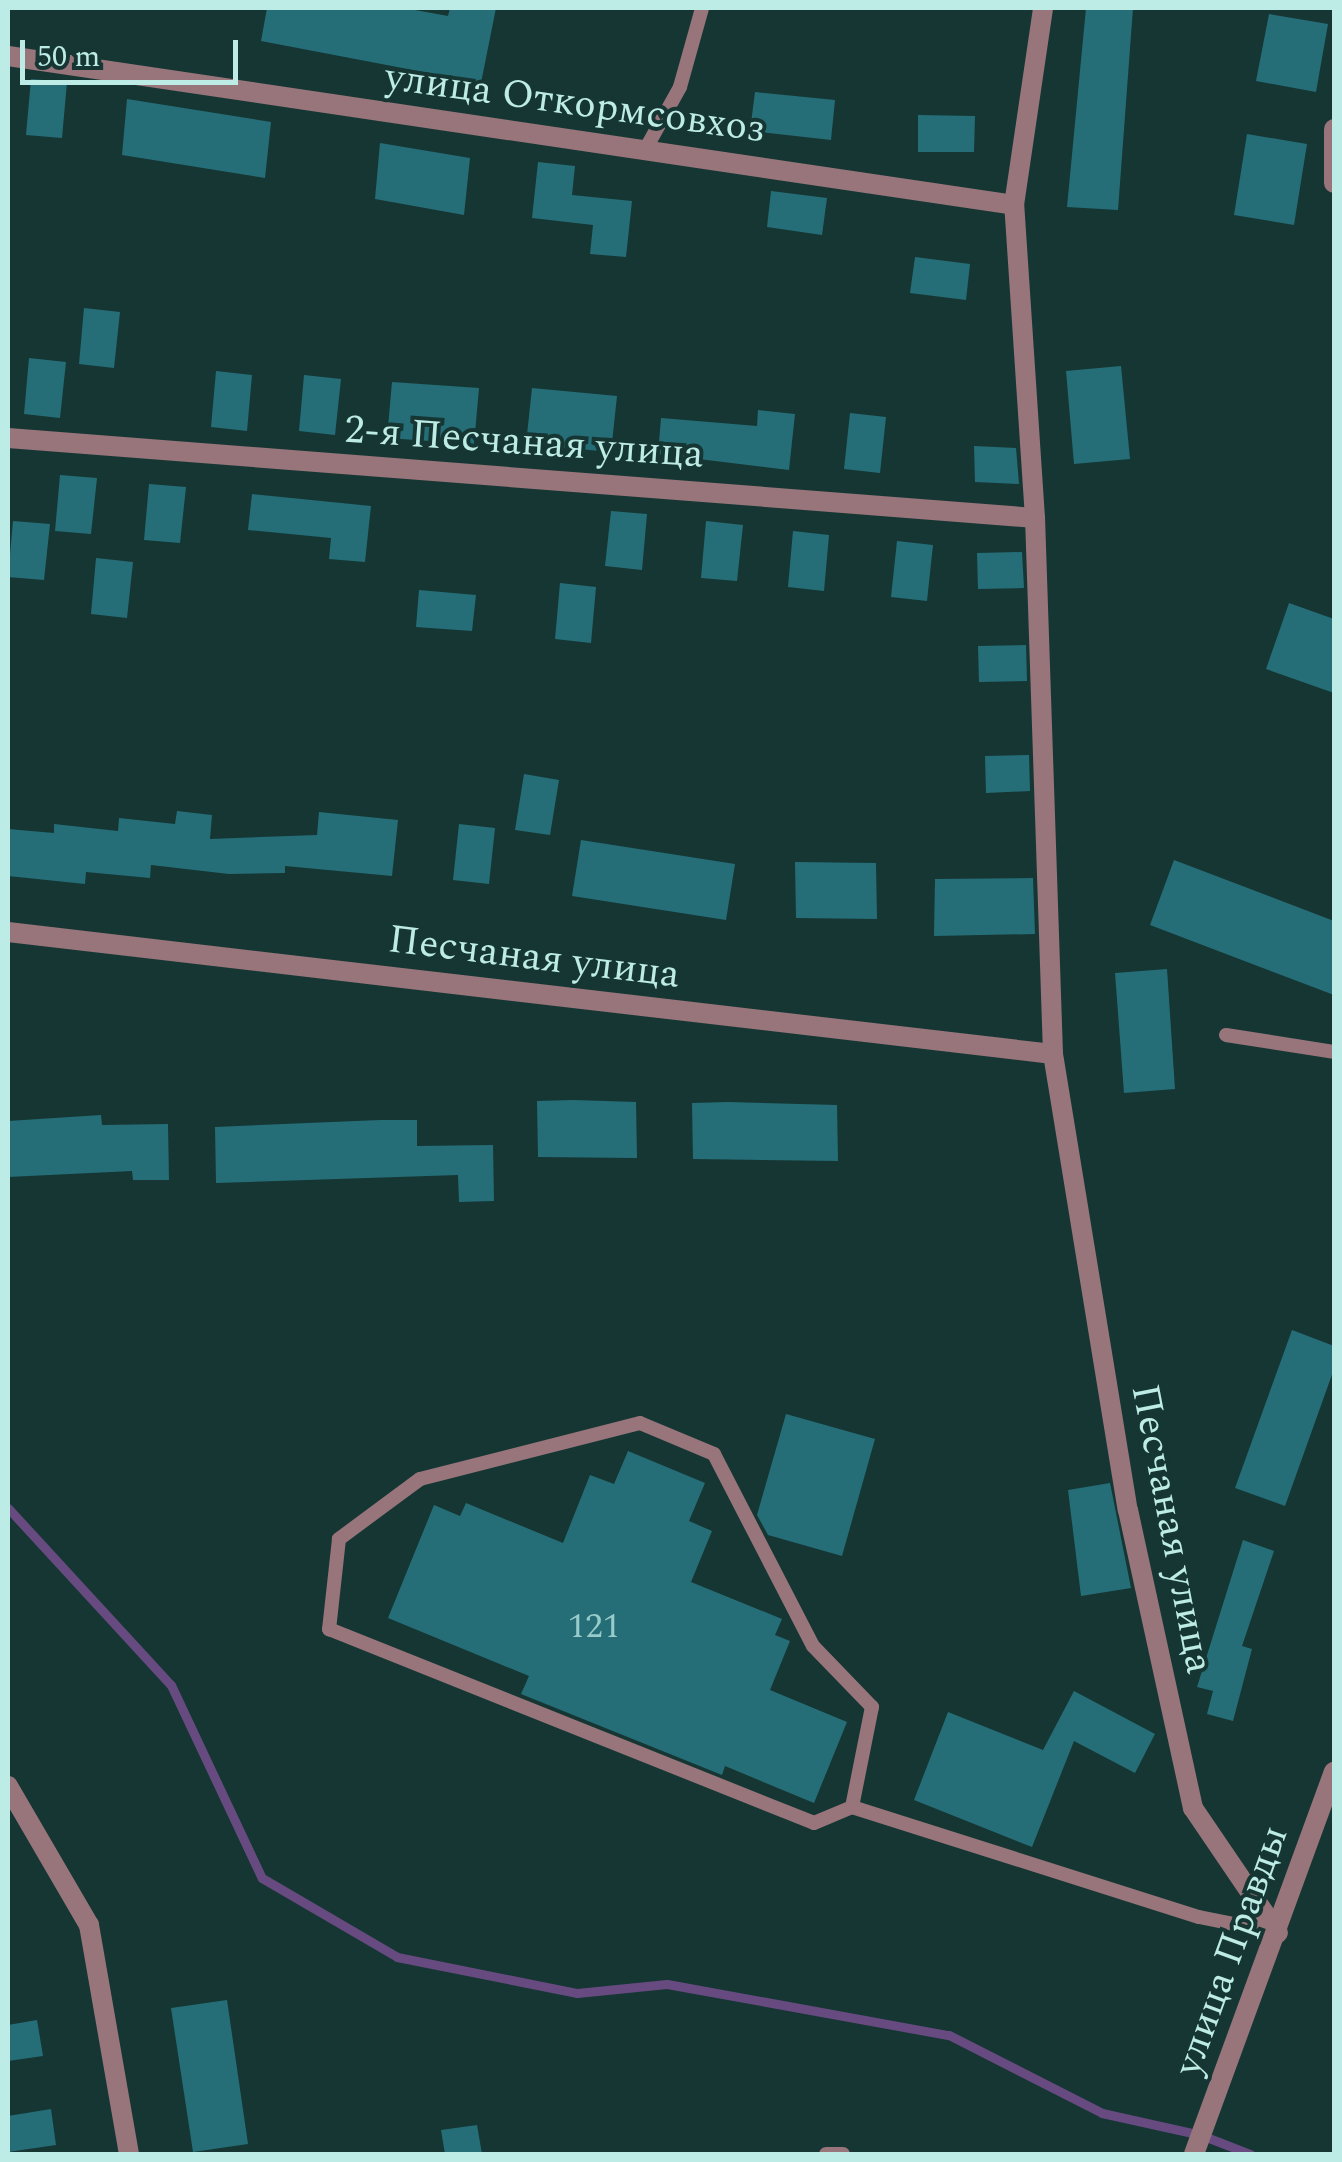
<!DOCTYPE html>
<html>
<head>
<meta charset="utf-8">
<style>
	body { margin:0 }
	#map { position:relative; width:1342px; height:2162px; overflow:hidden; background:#163633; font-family:Spectral,serif }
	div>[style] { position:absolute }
	.stream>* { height:9px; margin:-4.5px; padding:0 4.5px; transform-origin:4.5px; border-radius:4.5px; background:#674b80 }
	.building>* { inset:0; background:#256e78 }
	.service>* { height:14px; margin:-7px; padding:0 7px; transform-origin:7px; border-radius:7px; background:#97757b }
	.minor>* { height:20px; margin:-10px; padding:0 10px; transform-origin:10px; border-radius:10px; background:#97757b }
	.tertiary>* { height:20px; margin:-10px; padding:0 10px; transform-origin:10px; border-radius:10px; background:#97757b }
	span { translate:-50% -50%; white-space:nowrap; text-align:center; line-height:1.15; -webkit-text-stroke:8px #163633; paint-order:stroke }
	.number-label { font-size:35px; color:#97ccca }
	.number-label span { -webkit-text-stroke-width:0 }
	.street-label { font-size:40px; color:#bdebe5 }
	.frame { position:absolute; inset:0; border:10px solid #bdebe5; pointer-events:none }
	.scale { position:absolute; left:20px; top:40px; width:218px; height:45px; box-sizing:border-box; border:5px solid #bdebe5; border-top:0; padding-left:12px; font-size:30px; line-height:35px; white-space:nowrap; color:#bdebe5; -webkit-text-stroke:8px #163633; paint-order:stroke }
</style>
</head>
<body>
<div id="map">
	<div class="stream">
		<div style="left:8px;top:1508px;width:241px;rotate:47.4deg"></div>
		<div style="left:171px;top:1685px;width:213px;rotate:64.8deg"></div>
		<div style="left:262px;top:1878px;width:156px;rotate:30.3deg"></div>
		<div style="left:397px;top:1957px;width:184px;rotate:11.3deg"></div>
		<div style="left:577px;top:1993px;width:90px;rotate:-5.7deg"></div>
		<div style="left:667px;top:1984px;width:287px;rotate:10.3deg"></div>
		<div style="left:949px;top:2035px;width:172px;rotate:27deg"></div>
		<div style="left:1102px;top:2113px;width:101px;rotate:12.5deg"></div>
		<div style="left:1201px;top:2135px;width:53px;rotate:21.2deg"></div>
	</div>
	<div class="building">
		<div style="clip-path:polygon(267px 8px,404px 8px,448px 16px,450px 8px,496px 8px,481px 83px,261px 41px)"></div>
		<div style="clip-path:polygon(1086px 8px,1133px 8px,1118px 210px,1067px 207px)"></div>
		<div style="clip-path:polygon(1269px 14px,1328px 24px,1316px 92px,1256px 81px)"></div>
		<div style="clip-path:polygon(31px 79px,67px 82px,62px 138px,26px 135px)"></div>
		<div style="clip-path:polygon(755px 92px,835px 100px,831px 140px,750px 131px)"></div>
		<div style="clip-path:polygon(127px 99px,271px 122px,265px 178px,122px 155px)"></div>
		<div style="clip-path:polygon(918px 115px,975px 116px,974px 152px,918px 152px)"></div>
		<div style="clip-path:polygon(1247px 134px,1307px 144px,1294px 225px,1234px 215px)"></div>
		<div style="clip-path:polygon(380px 143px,470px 158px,464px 215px,375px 199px)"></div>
		<div style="clip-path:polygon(538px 162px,575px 166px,572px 195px,632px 201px,626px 257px,590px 254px,593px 225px,532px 218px)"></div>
		<div style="clip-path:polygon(771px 191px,827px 198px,822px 235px,767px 227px)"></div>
		<div style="clip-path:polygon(915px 257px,970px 264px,966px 300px,910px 293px)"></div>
		<div style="clip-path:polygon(84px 308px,120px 312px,114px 368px,79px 364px)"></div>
		<div style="clip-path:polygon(29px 358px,66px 362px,60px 418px,24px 414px)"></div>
		<div style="clip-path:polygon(1121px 366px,1130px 459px,1074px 464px,1066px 371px)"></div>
		<div style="clip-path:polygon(216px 371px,252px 375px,247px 431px,211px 427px)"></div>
		<div style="clip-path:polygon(304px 375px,341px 379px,335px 435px,299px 431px)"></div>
		<div style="clip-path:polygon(392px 382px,479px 388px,474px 444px,387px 438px)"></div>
		<div style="clip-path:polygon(532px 388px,617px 396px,611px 452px,526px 444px)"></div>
		<div style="clip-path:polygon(758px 410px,795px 414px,789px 470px,658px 454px,661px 418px,757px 426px)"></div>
		<div style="clip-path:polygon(850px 413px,886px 417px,880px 473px,844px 469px)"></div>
		<div style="clip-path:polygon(974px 446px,1016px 448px,1019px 484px,975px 482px)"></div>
		<div style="clip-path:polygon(60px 475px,97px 478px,91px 534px,55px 531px)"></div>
		<div style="clip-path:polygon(149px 484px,186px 487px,180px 543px,144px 540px)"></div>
		<div style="clip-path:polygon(252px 494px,371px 506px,365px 562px,329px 559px,331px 538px,248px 530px)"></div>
		<div style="clip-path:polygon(611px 511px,647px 514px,642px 570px,605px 566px)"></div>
		<div style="clip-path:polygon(13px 521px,50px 524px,44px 580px,8px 577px)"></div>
		<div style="clip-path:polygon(706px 521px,743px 525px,737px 581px,701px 578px)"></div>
		<div style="clip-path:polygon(793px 531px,829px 535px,824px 591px,788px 587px)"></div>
		<div style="clip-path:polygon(897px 541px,933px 545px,927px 601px,891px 597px)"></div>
		<div style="clip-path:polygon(1022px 552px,1024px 588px,978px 589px,977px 553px)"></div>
		<div style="clip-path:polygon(96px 558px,133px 562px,127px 618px,91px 614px)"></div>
		<div style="clip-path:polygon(560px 583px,596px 587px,591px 643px,555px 639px)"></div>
		<div style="clip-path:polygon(419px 590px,476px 595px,472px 631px,416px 627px)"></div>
		<div style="clip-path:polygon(1289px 603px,1334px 619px,1334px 693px,1266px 669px)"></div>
		<div style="clip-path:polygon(1026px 645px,1027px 681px,979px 682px,978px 646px)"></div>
		<div style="clip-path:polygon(1029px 755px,1030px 791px,986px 793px,985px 756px)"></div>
		<div style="clip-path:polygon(524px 774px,559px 780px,550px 835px,515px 830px)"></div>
		<div style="clip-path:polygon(177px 811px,212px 815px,210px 839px,317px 835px,319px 812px,398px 820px,392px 876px,285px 866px,285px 873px,229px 874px,151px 865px,150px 878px,86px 872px,85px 884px,8px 876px,8px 829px,54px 833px,54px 824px,118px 831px,119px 818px,175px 824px)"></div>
		<div style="clip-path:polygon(459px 824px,495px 828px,489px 884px,453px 880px)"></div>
		<div style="clip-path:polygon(581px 840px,735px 864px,726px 920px,572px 896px)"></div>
		<div style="clip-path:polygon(1174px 860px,1334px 921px,1334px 995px,1150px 925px)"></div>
		<div style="clip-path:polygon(795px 862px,876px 863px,877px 919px,796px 918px)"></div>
		<div style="clip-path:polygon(1033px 878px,1035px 934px,934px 936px,935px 879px)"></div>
		<div style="clip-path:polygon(1167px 969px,1175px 1089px,1124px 1093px,1115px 973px)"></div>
		<div style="clip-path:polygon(573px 1100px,636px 1102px,637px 1158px,538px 1157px,537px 1101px)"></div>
		<div style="clip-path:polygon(728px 1102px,837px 1105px,838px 1161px,693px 1159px,692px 1103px)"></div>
		<div style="clip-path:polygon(101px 1115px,102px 1125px,168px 1124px,169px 1180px,133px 1180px,132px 1171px,8px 1177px,8px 1121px)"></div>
		<div style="clip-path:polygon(380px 1120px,417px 1120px,417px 1146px,493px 1145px,494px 1201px,459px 1202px,458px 1175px,216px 1183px,215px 1127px)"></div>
		<div style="clip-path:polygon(1292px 1330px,1334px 1346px,1334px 1369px,1285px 1506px,1235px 1488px)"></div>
		<div style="clip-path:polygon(786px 1414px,875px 1439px,842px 1556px,768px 1535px,757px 1515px)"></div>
		<div style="clip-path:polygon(628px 1451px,705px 1483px,689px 1521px,712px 1531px,691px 1582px,782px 1619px,775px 1635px,790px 1641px,770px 1690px,847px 1722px,814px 1803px,725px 1766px,722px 1775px,521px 1694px,529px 1676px,388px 1618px,434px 1505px,460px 1516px,466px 1503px,563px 1543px,590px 1475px,614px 1484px)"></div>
		<div style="clip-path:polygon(1110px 1483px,1131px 1588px,1081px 1596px,1068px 1490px)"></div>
		<div style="clip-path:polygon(1243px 1540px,1274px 1551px,1242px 1646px,1252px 1649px,1233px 1721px,1207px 1714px,1213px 1691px,1197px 1687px)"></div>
		<div style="clip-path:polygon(1074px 1691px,1155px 1734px,1135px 1773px,1074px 1741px,1032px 1847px,914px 1800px,948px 1712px,1043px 1750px)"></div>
		<div style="clip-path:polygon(227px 2000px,248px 2144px,193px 2152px,171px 2008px)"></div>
		<div style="clip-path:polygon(37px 2020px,43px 2056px,8px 2061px,8px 2025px)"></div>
		<div style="clip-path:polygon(51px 2109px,56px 2145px,8px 2152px,8px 2116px)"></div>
		<div style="clip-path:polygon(477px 2125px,482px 2154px,445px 2154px,441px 2130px)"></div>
	</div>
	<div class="service">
		<div style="left:645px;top:150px;width:72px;rotate:-60.9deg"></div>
		<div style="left:680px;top:87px;width:82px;rotate:-74.4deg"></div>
		<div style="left:1226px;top:1035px;width:109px;rotate:8.9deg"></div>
		<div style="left:852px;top:1807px;width:102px;rotate:-78.7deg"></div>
		<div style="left:872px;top:1707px;width:85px;rotate:-134deg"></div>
		<div style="left:813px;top:1646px;width:216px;rotate:-117.3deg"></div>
		<div style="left:714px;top:1454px;width:80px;rotate:-157.3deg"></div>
		<div style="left:640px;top:1423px;width:227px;rotate:165.7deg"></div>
		<div style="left:420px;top:1479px;width:101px;rotate:143.5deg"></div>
		<div style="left:339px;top:1539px;width:91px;rotate:96.3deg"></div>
		<div style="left:329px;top:1629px;width:522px;rotate:21.8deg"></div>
		<div style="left:814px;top:1823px;width:41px;rotate:-22.8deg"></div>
		<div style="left:852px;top:1807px;width:364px;rotate:17.6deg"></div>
		<div style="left:1199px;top:1917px;width:81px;rotate:11.4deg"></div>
		<div style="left:826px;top:2154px;width:17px"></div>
	</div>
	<div class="minor">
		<div style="left:8px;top:56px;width:1017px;rotate:8.42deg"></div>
		<div style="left:1334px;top:129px;width:54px;rotate:90deg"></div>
		<div style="left:8px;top:438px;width:1030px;rotate:4.45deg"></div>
		<div style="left:8px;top:932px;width:1052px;rotate:6.66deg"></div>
		<div style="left:1053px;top:1054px;width:536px;rotate:-91.92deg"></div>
		<div style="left:1035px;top:518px;width:314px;rotate:-93.8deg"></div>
		<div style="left:1014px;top:205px;width:199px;rotate:-81.6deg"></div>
		<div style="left:1053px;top:1054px;width:462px;rotate:80.7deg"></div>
		<div style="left:1128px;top:1510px;width:305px;rotate:77.7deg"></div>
		<div style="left:1193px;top:1808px;width:151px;rotate:55.8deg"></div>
		<div style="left:8px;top:1786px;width:161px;rotate:59.8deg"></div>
		<div style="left:89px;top:1925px;width:232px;rotate:80.1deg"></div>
	</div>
	<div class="tertiary">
		<div style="left:1194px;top:2154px;width:407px;rotate:-69.9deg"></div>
	</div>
	<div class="number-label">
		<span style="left:594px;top:1627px">121</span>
	</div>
	<div class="street-label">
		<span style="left:575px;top:104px;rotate:8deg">улица Откормсовхоз</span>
		<span style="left:524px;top:443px;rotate:4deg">2-я Песчаная улица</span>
		<span style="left:534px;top:958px;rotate:7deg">Песчаная улица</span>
		<span style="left:1171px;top:1529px;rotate:79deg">Песчаная улица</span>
		<span style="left:1232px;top:1951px;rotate:-70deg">улица Правды</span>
	</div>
	<div class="frame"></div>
	<div class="scale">50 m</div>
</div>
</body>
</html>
